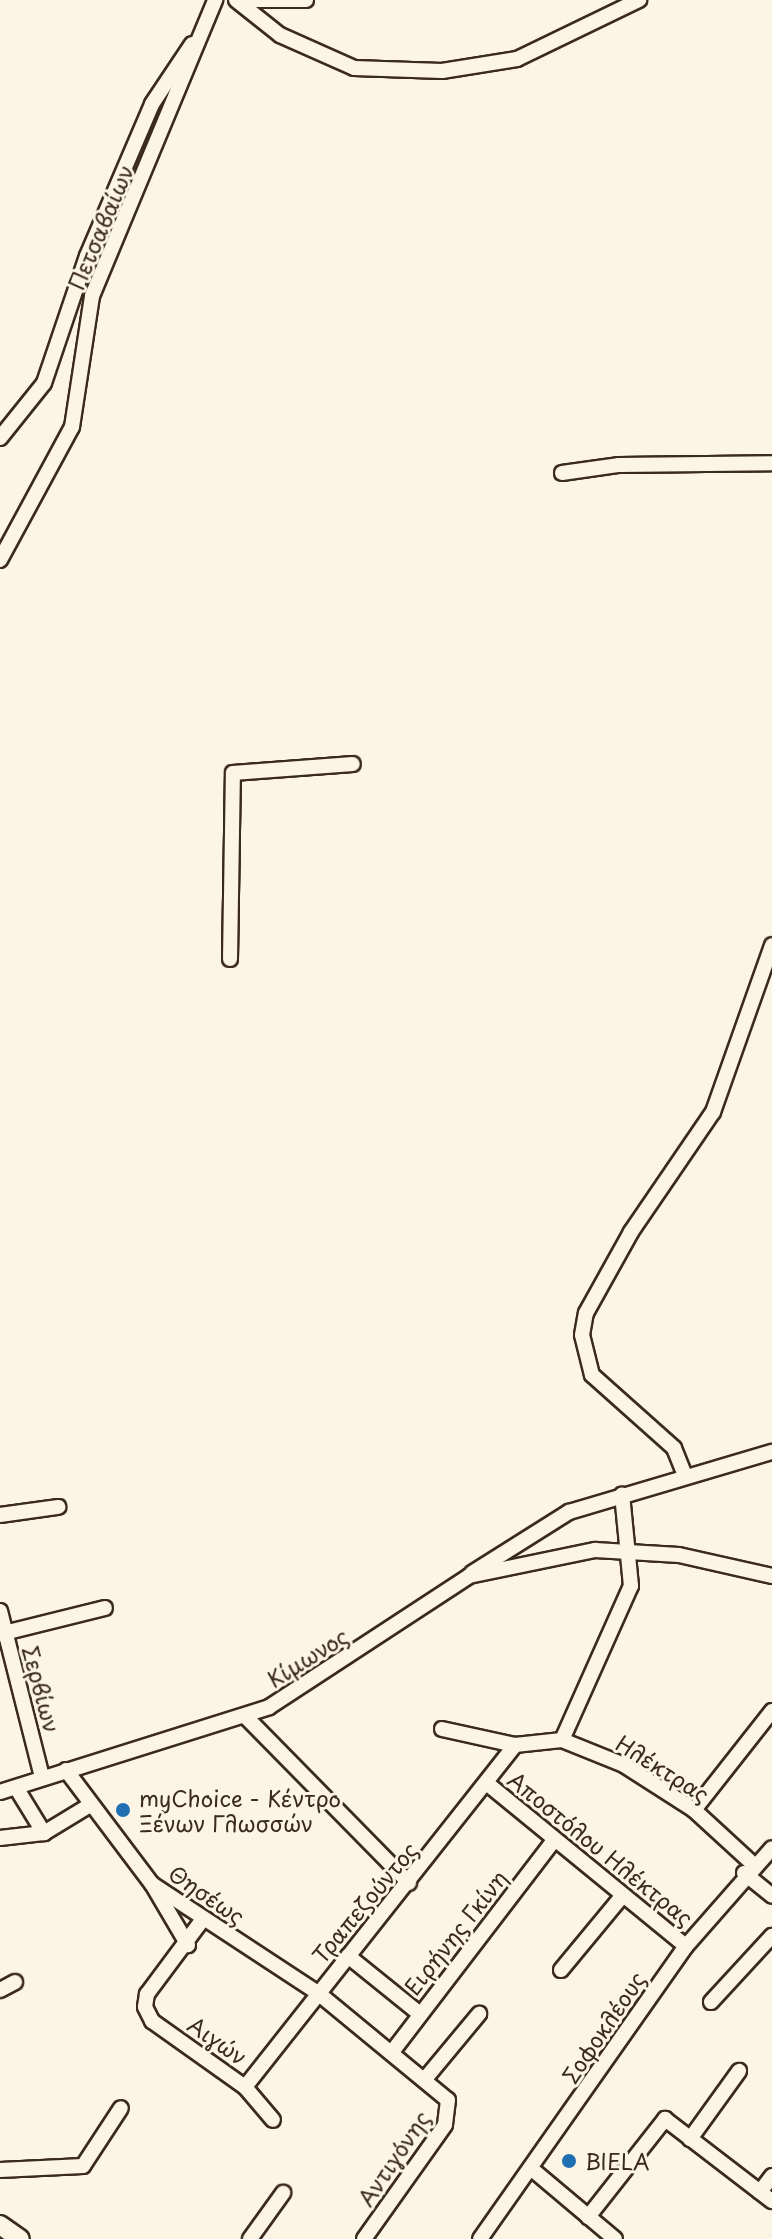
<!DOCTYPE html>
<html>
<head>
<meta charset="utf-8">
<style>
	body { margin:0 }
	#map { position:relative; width:772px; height:2239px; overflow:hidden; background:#fcf5e5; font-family:"Playpen Sans",sans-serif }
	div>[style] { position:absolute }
	.roads { filter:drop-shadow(2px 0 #3b2a1e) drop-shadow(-2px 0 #3b2a1e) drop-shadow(0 2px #3b2a1e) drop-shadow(0 -2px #3b2a1e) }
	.street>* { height:14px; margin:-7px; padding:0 7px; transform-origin:7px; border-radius:7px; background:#fcf5e5 }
	.secondary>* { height:18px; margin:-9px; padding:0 9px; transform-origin:9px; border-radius:9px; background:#fcf5e5 }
	.dots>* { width:22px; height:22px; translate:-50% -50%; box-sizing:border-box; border:4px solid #fcf5e5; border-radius:50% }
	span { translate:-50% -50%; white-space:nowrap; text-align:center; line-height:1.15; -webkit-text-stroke:6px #fcf5e5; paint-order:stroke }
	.street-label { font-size:22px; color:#3b2a1e }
	.poi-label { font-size:22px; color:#3b2a1e }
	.left { translate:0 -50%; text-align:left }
</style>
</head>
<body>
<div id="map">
	<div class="roads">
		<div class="street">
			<div style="left:236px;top:0;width:56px;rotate:38.5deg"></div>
			<div style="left:280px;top:35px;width:81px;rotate:24deg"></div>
			<div style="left:354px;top:68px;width:88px;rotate:2deg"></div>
			<div style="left:442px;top:71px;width:76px;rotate:-9.1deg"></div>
			<div style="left:517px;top:59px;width:136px;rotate:-25.8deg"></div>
			<div style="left:241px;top:0;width:65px"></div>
			<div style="left:0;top:438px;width:70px;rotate:-51.3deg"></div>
			<div style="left:44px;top:383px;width:134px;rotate:-71.3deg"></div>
			<div style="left:87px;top:256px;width:165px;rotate:-66.8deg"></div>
			<div style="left:152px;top:104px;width:72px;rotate:-56.3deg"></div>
			<div style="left:562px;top:473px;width:58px;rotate:-8deg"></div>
			<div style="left:619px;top:465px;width:153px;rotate:-0.7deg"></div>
			<div style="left:0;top:560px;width:151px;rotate:-61.6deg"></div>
			<div style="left:72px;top:427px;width:133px;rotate:-81.3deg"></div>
			<div style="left:92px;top:296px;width:321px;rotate:-67.4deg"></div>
			<div style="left:230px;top:959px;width:186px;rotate:-89.1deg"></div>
			<div style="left:233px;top:773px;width:120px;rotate:-4.3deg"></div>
			<div style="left:684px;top:1473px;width:27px;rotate:-112deg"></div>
			<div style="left:674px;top:1448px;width:110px;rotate:-138.3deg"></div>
			<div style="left:592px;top:1375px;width:41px;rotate:-104deg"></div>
			<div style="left:582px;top:1335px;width:22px;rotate:-80deg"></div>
			<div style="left:586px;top:1313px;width:93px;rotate:-60.9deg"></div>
			<div style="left:631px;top:1232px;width:145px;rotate:-55.7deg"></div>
			<div style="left:713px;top:1112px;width:177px;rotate:-70.5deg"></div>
			<div style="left:0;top:1515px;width:59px;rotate:-7.9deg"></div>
			<div style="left:472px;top:1573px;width:115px;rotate:-32.2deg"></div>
			<div style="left:569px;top:1512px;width:212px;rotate:-16.5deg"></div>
			<div style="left:0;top:1611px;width:171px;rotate:75.8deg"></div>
			<div style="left:0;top:1634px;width:108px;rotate:-13.9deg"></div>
			<div style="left:245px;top:1716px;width:234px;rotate:45.5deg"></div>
			<div style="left:442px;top:1729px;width:75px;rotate:12.4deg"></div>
			<div style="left:515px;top:1745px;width:47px;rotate:-6.1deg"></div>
			<div style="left:562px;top:1740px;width:67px;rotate:22deg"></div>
			<div style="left:624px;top:1765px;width:83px;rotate:32.7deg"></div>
			<div style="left:694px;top:1810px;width:80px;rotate:42.5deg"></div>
			<div style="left:562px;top:1740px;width:169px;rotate:-65.9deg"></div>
			<div style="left:631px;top:1586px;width:92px;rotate:-95.6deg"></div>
			<div style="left:66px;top:1770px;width:143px;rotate:53deg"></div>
			<div style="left:152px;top:1884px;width:199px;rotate:33.3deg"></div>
			<div style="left:318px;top:1993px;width:168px;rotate:39.5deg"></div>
			<div style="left:448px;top:2100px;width:25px;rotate:97deg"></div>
			<div style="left:445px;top:2125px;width:140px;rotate:125.4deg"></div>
			<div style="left:489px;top:1785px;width:254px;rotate:39.3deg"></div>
			<div style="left:17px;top:1789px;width:52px;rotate:58.5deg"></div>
			<div style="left:0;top:1792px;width:282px;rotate:-17.5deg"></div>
			<div style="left:269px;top:1707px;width:239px;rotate:-33.2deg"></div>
			<div style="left:469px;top:1576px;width:129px;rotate:-11.7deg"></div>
			<div style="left:595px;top:1550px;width:84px;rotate:3.4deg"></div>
			<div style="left:679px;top:1555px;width:95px;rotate:12.7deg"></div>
			<div style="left:694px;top:1810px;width:126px;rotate:-51.8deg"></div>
			<div style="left:0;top:1838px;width:44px;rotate:-6.5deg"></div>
			<div style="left:44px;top:1833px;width:50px;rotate:-31.2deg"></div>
			<div style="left:744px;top:1873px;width:36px;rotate:39deg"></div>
			<div style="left:152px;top:1884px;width:71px;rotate:59.5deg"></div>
			<div style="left:203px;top:1919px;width:94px;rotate:126.7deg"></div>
			<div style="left:147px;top:1994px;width:13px;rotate:99deg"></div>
			<div style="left:145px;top:2007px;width:16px;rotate:63deg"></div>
			<div style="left:152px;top:2021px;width:114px;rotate:35.4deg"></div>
			<div style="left:245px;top:2087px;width:43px;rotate:49.7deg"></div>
			<div style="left:348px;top:1956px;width:92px;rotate:38.9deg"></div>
			<div style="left:561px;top:1970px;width:97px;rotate:-50.4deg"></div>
			<div style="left:0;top:1990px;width:17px;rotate:-28deg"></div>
			<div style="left:711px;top:2002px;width:90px;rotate:-47.3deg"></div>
			<div style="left:392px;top:2052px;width:267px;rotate:-52.6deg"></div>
			<div style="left:425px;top:2079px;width:85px;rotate:-50.3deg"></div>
			<div style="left:245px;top:2087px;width:436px;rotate:-51.7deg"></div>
			<div style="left:690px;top:2139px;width:84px;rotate:-54.2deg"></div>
			<div style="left:0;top:2170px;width:83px;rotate:-2.8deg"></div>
			<div style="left:83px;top:2166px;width:69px;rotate:-56.8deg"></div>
			<div style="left:533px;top:2170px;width:107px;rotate:40.1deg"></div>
			<div style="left:760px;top:2192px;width:20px;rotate:-53deg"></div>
			<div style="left:588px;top:2217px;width:125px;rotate:-51.8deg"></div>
			<div style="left:665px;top:2119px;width:135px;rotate:37.5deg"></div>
			<div style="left:250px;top:2239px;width:57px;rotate:-54.3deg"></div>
			<div style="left:480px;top:2239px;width:358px;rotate:-54.9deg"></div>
			<div style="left:686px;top:1946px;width:130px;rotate:-48.7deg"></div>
		</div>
		<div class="secondary">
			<div style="left:0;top:2225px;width:24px;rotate:35deg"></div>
		</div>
	</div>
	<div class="dots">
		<div style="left:123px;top:1810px;background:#1f6fb2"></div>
		<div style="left:569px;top:2161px;background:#1f6fb2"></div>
	</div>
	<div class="street-label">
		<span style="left:100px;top:227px;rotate:-67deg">Πετσαβαίων</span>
		<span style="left:307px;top:1657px;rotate:-32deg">Κίμωνος</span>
		<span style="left:42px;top:1689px;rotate:75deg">Σερβίων</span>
		<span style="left:663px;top:1768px;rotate:32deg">Ηλέκτρας</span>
		<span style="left:601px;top:1848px;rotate:39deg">Αποστόλου Ηλέκτρας</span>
		<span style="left:207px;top:1894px;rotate:34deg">Θησέως</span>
		<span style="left:364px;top:1902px;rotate:-50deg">Τραπεζούντος</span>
		<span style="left:455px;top:1932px;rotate:-52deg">Ειρήνης Γκίνη</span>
		<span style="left:603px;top:2027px;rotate:-56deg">Σοφοκλέους</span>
		<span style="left:218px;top:2040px;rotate:35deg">Αιγών</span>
		<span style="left:393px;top:2158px;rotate:-56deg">Αντιγόνης</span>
	</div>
	<div class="poi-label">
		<span class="left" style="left:139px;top:1810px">myChoice - Κέντρο<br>Ξένων Γλωσσών</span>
		<span class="left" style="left:585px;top:2161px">BIELA</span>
	</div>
</div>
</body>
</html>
